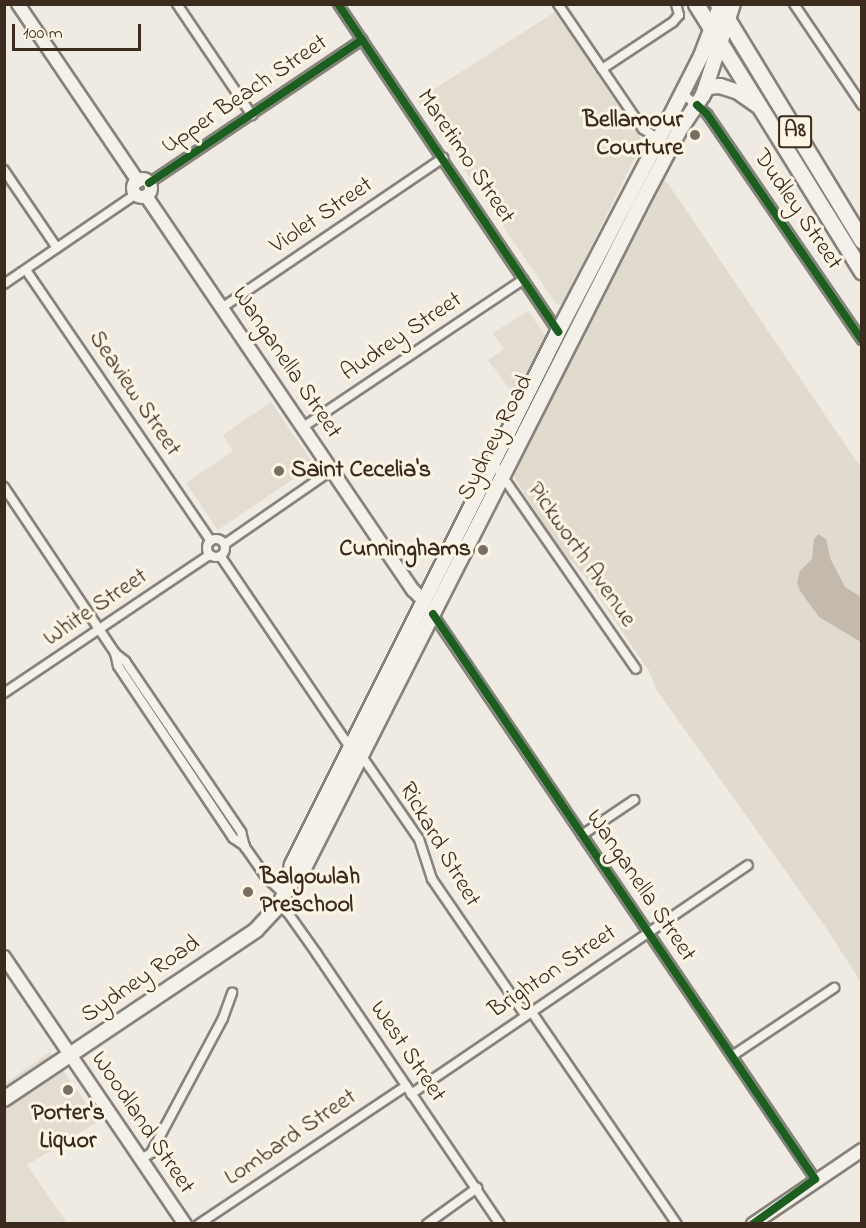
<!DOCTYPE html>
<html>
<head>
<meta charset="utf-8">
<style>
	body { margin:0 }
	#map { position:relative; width:866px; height:1228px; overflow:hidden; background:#efebe2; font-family:"Indie Flower",sans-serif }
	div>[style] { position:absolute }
	.built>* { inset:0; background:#e3dcd0 }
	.green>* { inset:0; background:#e1dace }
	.water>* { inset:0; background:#c3baad }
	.roads { filter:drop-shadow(2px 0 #87827b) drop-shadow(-2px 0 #87827b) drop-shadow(0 2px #87827b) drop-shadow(0 -2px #87827b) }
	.street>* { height:8px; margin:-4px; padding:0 4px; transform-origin:4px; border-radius:4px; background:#f4f1ea }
	.street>.ring { margin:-4px; padding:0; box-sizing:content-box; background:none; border:8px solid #f4f1ea; border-radius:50% }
	.secondary>* { height:12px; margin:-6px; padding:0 6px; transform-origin:6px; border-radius:6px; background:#f4f1ea }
	.secondary>.ring { margin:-6px; padding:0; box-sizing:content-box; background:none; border:12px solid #f4f1ea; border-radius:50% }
	.primary>* { height:14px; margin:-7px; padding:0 7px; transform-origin:7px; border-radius:7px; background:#f4f1ea }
	.highway>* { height:15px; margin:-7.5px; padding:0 7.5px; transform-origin:7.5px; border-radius:7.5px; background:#f4f1ea }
	.cycleway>* { height:8px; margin:-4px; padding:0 4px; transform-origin:4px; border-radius:4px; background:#1b5e20 }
	.dots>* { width:16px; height:16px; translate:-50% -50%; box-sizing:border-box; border:3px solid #fcf5e5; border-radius:50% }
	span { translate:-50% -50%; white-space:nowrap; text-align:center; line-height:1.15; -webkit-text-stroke:6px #fcf5e5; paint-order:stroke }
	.shield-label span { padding:2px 4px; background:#fcf5e5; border:2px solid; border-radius:4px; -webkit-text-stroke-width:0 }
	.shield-label { font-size:22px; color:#3b2a1e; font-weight:700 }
	.street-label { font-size:24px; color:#3b2a1e }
	.poi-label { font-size:24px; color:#3b2a1e; font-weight:700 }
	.right { translate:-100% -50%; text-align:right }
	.left { translate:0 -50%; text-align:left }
	.frame { position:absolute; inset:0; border:6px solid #3b2a1e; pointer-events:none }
	.scale { position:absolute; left:12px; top:24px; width:129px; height:27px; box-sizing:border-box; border:3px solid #3b2a1e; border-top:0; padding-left:8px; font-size:18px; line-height:21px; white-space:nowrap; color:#3b2a1e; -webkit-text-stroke:4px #fcf5e5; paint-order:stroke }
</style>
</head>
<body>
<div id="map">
	<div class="built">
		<div style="clip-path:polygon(555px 12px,643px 142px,562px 304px,557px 305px,417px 100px)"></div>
		<div style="clip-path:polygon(528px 311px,546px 337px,514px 395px,488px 360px,504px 349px,493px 333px)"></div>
		<div style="clip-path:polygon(271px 402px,314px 465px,218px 530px,186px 483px,233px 451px,223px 435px)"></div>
		<div style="clip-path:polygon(50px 1052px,99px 1121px,27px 1165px,67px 1223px,5px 1223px,4px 1084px)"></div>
	</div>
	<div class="green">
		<div style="clip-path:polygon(662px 180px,667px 182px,861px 468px,861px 982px,826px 928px,656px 689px,649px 671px,584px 575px,560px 549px,515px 479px,514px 475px)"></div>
	</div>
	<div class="water">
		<div style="clip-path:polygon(818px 534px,826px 539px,830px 558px,845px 587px,861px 597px,861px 642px,819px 617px,800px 591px,797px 582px,800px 571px,812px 559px,814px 539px)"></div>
	</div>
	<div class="roads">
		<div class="street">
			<div style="left:177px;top:4px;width:134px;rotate:56deg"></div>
			<div style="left:338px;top:4px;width:395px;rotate:56.1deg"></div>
			<div style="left:558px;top:4px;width:151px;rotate:55.8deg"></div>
			<div style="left:643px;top:129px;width:19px;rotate:32deg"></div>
			<div style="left:794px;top:4px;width:122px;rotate:56deg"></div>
			<div style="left:602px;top:69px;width:85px;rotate:-33.5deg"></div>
			<div style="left:673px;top:22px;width:9px;rotate:-49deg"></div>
			<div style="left:679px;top:15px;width:11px;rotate:-105deg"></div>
			<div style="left:682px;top:93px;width:33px;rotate:40deg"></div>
			<div style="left:707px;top:114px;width:274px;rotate:55.6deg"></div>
			<div style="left:4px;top:170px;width:94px;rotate:55.8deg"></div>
			<div style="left:149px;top:183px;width:257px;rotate:-33.9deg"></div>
			<div style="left:26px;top:270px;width:328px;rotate:55.7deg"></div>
			<div style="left:4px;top:284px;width:160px;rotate:-34.3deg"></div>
			<div style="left:223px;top:307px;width:266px;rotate:-34.1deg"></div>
			<div style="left:303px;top:427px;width:265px;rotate:-33.8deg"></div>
			<div style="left:494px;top:464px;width:249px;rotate:55.3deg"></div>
			<div style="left:4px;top:487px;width:200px;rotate:56.2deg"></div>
			<div style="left:115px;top:653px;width:13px;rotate:39deg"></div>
			<div style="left:125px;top:661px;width:207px;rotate:55.8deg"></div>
			<div style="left:241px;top:832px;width:16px;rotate:75deg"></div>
			<div style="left:245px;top:847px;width:38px;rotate:55deg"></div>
			<div style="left:267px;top:878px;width:25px;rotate:43deg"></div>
			<div class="ring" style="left:207px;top:539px;width:10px;height:10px"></div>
			<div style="left:225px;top:544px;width:130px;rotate:-34.7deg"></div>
			<div style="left:221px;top:557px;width:232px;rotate:55.9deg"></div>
			<div style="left:432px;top:613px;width:683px;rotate:55.91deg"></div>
			<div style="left:115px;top:653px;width:13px;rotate:77deg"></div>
			<div style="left:118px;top:666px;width:207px;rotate:56.2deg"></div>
			<div style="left:233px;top:838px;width:14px;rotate:34deg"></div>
			<div style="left:4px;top:693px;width:247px;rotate:-33.9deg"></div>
			<div style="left:361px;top:755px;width:102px;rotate:55.4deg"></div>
			<div style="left:419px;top:839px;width:42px;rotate:72deg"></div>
			<div style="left:432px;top:879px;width:165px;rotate:55.6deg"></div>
			<div style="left:582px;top:835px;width:63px;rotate:-33.9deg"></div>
			<div style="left:279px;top:905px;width:12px;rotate:42deg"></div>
			<div style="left:288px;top:913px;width:50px;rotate:54.7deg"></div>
			<div style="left:317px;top:954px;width:326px;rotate:55.9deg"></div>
			<div style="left:531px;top:1011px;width:258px;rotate:55.6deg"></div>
			<div style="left:732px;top:1056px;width:123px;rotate:-33.7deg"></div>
			<div style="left:411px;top:1094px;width:407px;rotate:-34.2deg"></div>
			<div style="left:141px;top:1159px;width:12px;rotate:-31deg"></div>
			<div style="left:151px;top:1153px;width:153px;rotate:-61.9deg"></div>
			<div style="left:223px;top:1018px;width:27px;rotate:-70deg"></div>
			<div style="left:199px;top:1224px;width:249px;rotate:-33.7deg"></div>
			<div style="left:427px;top:1224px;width:62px;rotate:-35.8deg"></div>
		</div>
		<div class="secondary">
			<div style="left:18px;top:4px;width:214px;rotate:55.9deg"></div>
			<div class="ring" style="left:133px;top:179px;width:6px;height:6px"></div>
			<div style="left:146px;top:196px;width:476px;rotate:55.9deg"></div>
			<div style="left:413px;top:590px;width:17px;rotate:45deg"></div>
			<div style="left:4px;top:957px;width:323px;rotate:55.9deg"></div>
			<div style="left:753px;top:1224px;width:132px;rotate:-34.2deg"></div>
		</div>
		<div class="primary">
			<div style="left:703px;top:94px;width:9px;rotate:-54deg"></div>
			<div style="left:708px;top:87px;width:12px;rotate:-5deg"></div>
			<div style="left:720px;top:86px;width:19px;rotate:18deg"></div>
			<div style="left:738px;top:92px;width:24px;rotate:35deg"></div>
			<div style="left:290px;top:885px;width:20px;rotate:-49deg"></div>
			<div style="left:303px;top:870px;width:743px;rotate:-63.12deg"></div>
			<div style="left:639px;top:207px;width:86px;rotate:-62.2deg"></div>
			<div style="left:679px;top:131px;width:43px;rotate:-56.3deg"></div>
			<div style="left:703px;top:95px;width:96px;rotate:-71.8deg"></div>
			<div style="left:4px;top:1099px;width:303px;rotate:-33.8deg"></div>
			<div style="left:256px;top:930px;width:34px;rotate:-47deg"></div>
			<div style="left:279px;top:905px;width:20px;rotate:-63deg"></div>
			<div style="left:288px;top:887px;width:22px;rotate:-80deg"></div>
			<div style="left:292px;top:865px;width:596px;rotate:-63.48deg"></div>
			<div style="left:558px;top:332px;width:233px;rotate:-62.4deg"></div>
			<div style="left:666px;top:125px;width:77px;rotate:-63.1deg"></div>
			<div style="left:701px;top:56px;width:56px;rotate:-69deg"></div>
		</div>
		<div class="highway">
			<div style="left:696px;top:4px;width:315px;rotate:58.2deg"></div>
			<div style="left:718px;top:4px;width:277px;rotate:58.7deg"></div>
		</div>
	</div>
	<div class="cycleway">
		<div style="left:338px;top:4px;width:395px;rotate:56.1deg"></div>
		<div style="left:697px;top:105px;width:13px;rotate:42deg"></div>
		<div style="left:707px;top:114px;width:274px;rotate:55.6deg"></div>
		<div style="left:149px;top:183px;width:257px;rotate:-33.9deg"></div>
		<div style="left:433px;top:614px;width:682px;rotate:55.94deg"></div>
		<div style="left:815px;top:1179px;width:77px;rotate:144deg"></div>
	</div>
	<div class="dots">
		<div style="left:695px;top:135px;background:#7a6e63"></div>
		<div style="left:279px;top:471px;background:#7a6e63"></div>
		<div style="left:483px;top:550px;background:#7a6e63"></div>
		<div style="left:248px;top:892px;background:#7a6e63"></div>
		<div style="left:68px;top:1090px;background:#7a6e63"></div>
	</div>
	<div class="shield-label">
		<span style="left:795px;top:132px">A8</span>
	</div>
	<div class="street-label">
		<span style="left:245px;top:95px;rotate:-34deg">Upper Beach Street</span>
		<span style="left:465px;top:157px;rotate:56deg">Maretimo Street</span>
		<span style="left:797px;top:210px;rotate:56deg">Dudley Street</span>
		<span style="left:322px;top:216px;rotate:-34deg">Violet Street</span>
		<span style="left:402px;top:337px;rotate:-34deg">Audrey Street</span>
		<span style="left:286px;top:363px;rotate:56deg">Wanganella Street</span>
		<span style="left:134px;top:394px;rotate:56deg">Seaview Street</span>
		<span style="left:496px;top:438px;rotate:-63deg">Sydney Road</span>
		<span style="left:581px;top:555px;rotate:55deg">Pickworth Avenue</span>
		<span style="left:96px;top:608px;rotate:-34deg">White Street</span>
		<span style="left:439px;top:845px;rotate:60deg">Rickard Street</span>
		<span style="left:640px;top:886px;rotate:56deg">Wanganella Street</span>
		<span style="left:553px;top:972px;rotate:-34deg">Brighton Street</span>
		<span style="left:141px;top:980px;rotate:-34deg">Sydney Road</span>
		<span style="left:407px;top:1052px;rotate:56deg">West Street</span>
		<span style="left:142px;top:1123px;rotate:56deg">Woodland Street</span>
		<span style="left:291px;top:1138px;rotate:-34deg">Lombard Street</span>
	</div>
	<div class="poi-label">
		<span class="right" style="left:683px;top:135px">Bellamour<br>Courture</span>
		<span class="left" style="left:291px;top:471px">Saint Cecelia's</span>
		<span class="right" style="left:471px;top:550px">Cunninghams</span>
		<span class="left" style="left:260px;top:892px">Balgowlah<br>Preschool</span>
		<span style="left:68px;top:1128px">Porter's<br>Liquor</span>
	</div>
	<div class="frame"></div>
	<div class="scale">100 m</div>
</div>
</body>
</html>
